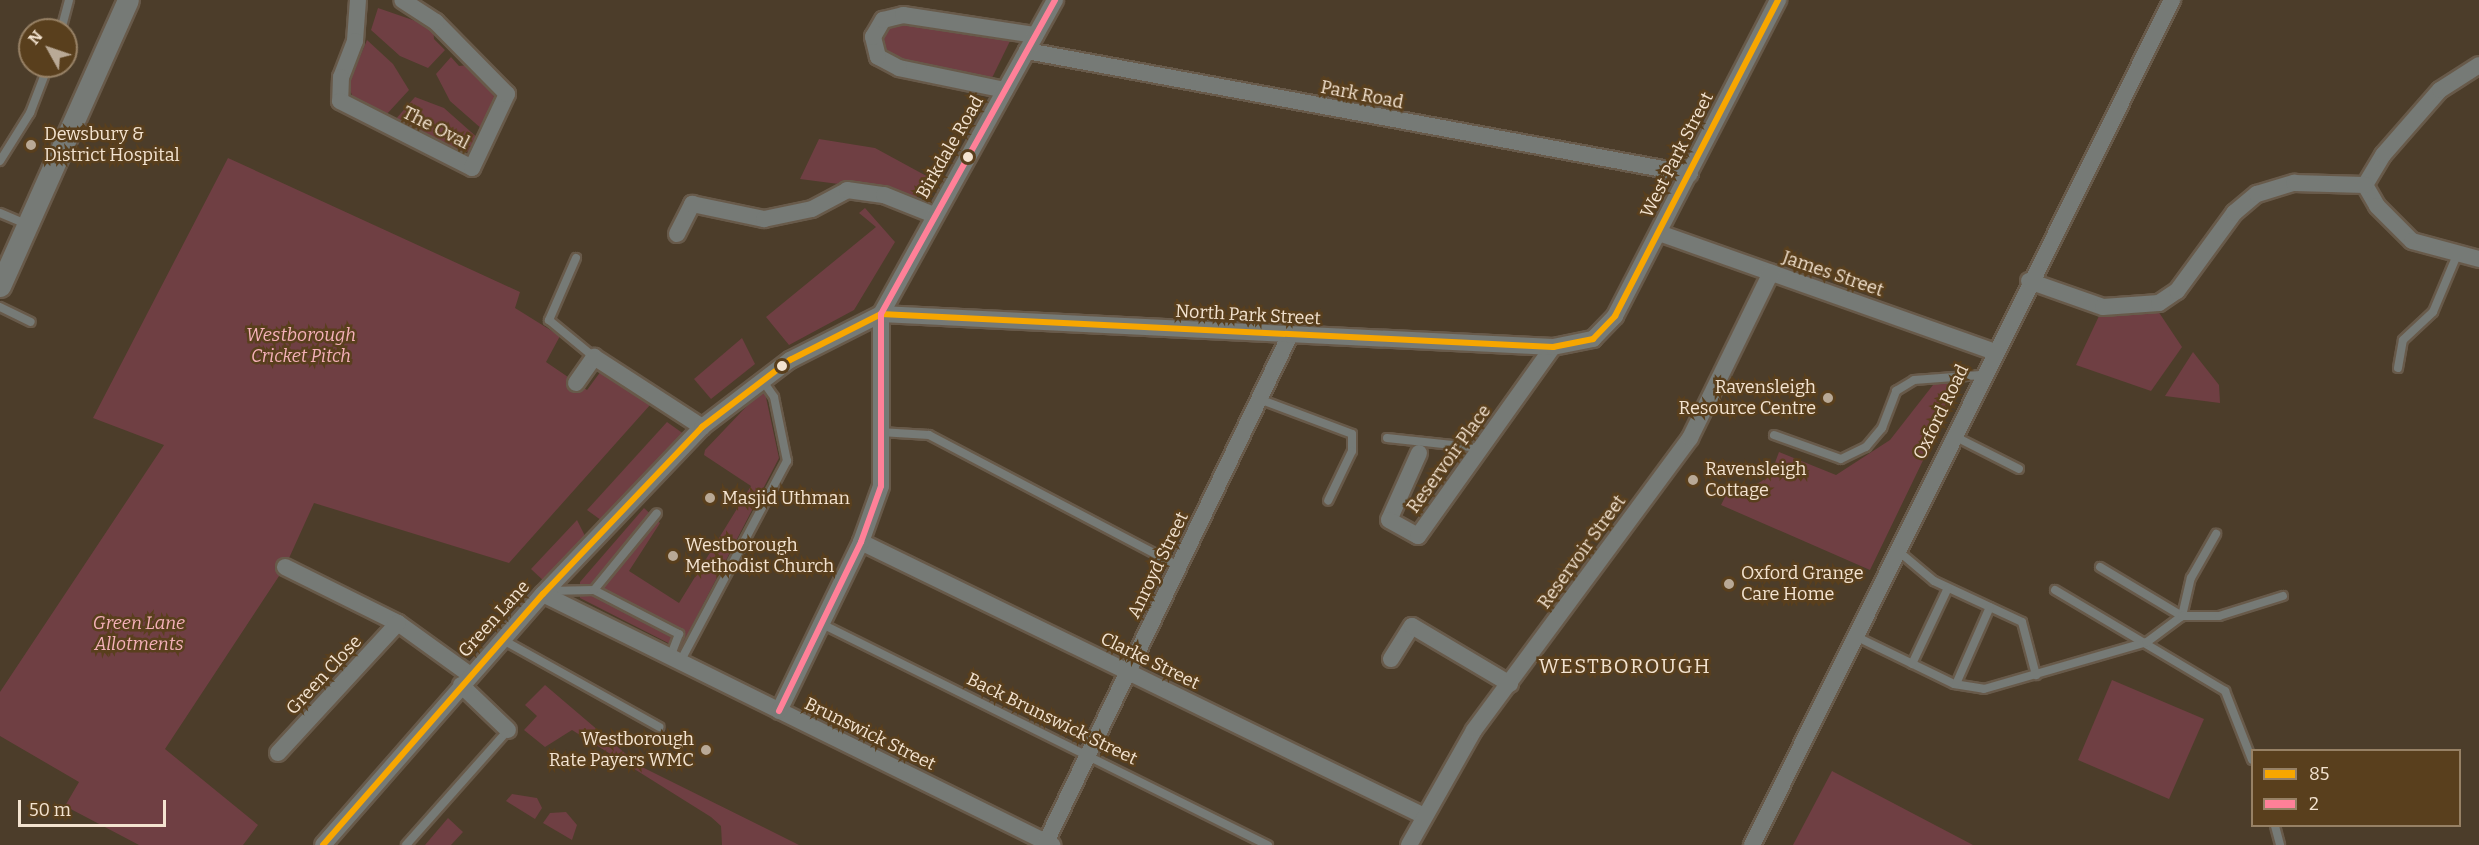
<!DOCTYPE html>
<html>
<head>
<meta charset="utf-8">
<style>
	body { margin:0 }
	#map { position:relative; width:2479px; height:845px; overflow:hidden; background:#4c3d2a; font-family:Bitter,serif }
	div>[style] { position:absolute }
	.green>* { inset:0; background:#6f3f43 }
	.roads { filter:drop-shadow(2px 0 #685a4a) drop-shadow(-2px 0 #685a4a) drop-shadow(0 2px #685a4a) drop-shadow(0 -2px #685a4a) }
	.service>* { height:8px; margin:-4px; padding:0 4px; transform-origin:4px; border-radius:4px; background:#767a76 }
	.minor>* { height:16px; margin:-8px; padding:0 8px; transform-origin:8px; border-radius:8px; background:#767a76 }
	.tertiary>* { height:21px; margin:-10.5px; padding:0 10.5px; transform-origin:10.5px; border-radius:10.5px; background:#767a76 }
	.bus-1>* { height:6px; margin:-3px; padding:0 3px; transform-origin:3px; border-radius:3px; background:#f7a600 }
	.bus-2>* { height:6px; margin:-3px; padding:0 3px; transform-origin:3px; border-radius:3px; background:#ff8098 }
	.dots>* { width:16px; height:16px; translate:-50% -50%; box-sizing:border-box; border:3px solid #593f1d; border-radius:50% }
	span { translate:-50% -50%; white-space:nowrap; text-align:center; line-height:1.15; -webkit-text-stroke:5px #593f1d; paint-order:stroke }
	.street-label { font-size:18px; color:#f3e3d0 }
	.poi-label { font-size:18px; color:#f3e3d0 }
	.left { translate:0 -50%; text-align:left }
	.right { translate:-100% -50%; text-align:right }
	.park-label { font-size:18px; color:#f5b1ba; font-style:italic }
	.neighbourhood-label { font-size:20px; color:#f3e3d0; letter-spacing:1.5px }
	.legend { position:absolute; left:2251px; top:749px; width:210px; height:78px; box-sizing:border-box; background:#593f1d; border:2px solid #978165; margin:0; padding:8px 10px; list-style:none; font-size:18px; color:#f3e3d0 }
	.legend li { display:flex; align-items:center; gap:12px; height:30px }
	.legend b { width:30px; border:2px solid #978165 }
	.north { position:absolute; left:18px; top:18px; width:60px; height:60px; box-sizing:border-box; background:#593f1d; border:2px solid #978165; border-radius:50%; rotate:310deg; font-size:16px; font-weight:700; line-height:24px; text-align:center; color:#f3e3d0 }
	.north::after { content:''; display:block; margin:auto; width:21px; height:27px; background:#b9a996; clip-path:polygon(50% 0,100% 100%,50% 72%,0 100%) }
	.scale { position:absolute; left:18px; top:800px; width:148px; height:27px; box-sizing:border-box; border:3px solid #f3e3d0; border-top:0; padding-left:8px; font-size:18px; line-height:21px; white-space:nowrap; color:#f3e3d0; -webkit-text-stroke:4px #593f1d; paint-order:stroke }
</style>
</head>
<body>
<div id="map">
	<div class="green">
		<div style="clip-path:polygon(378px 8px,433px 27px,434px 39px,445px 50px,428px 68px,400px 56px,371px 30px)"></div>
		<div style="clip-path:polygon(905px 21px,1011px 39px,991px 80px,901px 63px,883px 52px,878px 39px,887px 24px)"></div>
		<div style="clip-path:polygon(367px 40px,393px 64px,409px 90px,386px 115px,354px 100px,348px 85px)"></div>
		<div style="clip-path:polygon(451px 57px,459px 66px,469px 65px,499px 102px,483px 130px,450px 101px,436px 74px)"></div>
		<div style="clip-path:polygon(415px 97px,444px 108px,479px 139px,474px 149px,464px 153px,395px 120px)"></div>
		<div style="clip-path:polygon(819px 139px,875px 148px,932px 179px,913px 201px,885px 190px,800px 179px)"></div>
		<div style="clip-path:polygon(228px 158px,520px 292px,515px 308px,560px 336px,546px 362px,587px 390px,601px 371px,650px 405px,509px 563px,314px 503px,285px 567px,165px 749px,258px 825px,243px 845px,139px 845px,65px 806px,79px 782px,0 736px,0 692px,164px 445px,93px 418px)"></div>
		<div style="clip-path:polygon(865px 208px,895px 242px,854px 310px,789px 345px,766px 317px,876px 227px,859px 213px)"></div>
		<div style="clip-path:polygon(2158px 311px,2182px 347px,2151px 391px,2076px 365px,2099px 316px)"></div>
		<div style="clip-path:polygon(742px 338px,755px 364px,711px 399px,694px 379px)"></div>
		<div style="clip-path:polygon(2193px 352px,2219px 385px,2220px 403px,2165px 396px)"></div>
		<div style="clip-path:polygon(1940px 376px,1958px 376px,1959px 386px,1870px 570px,1721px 505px,1729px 489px,1740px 494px,1770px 476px,1779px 452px,1836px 475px,1890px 440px)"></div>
		<div style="clip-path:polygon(764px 388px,779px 458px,680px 649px,580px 598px,580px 582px,644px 508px,660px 523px,629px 571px,679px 603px,751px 486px,704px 455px,705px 450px)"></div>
		<div style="clip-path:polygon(667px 422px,688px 437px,605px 523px,587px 510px)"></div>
		<div style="clip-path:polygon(577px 520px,588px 542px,547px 584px,531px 569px)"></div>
		<div style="clip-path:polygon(2112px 680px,2204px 719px,2169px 799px,2078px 760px)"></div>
		<div style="clip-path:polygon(545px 685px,640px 766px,799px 845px,722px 845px,721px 826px,711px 817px,572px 730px,545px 747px,524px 730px,537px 716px,525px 705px)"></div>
		<div style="clip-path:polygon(1832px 771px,1973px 845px,1793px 845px)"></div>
		<div style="clip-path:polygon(512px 794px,537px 798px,542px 808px,535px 819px,506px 801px)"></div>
		<div style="clip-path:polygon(566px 812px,577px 825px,572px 840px,543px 823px,550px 813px)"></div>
		<div style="clip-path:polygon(448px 818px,463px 832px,451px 845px,425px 845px)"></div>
	</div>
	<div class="roads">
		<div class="service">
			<div style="left:61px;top:30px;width:31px;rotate:-75deg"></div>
			<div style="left:0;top:161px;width:57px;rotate:-58deg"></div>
			<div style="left:30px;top:113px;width:50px;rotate:-69deg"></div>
			<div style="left:0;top:213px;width:28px;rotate:23deg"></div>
			<div style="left:576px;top:258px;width:68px;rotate:113.5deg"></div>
			<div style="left:549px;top:320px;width:58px;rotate:39.4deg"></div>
			<div style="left:0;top:307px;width:34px;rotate:26deg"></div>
			<div style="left:2398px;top:368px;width:28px;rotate:-80deg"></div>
			<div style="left:2403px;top:340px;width:41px;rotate:-43deg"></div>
			<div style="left:2433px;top:312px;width:62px;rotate:-67.2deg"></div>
			<div style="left:1259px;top:399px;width:99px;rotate:20.6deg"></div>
			<div style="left:1352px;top:434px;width:17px;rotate:90deg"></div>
			<div style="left:1352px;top:451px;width:55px;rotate:115.6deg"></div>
			<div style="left:880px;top:432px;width:49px;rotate:3.5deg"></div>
			<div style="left:929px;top:435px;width:282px;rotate:27.7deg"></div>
			<div style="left:1774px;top:435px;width:71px;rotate:19.7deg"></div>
			<div style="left:1841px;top:459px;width:28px;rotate:-26deg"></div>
			<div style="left:1866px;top:447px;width:25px;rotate:-50deg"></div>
			<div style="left:1882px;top:428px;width:40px;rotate:-69deg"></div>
			<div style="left:1896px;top:391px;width:21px;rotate:-31deg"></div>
			<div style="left:1914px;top:380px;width:67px;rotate:-4.3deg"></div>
			<div style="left:1952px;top:435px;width:75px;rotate:26.9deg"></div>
			<div style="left:1387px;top:438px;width:94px;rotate:6.1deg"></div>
			<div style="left:1897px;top:550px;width:48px;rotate:40deg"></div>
			<div style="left:1934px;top:581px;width:97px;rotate:25deg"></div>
			<div style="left:2022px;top:622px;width:55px;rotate:75.2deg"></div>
			<div style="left:2100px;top:567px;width:96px;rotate:30.9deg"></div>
			<div style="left:2182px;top:616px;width:39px;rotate:-77deg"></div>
			<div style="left:2191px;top:578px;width:51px;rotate:-60.4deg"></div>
			<div style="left:594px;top:590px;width:96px;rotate:27.4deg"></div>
			<div style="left:679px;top:634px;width:25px;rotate:111deg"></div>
			<div style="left:2055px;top:590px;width:198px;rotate:30.7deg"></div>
			<div style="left:2225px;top:691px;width:74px;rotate:68.6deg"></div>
			<div style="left:546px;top:591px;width:48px;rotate:-1.2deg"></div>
			<div style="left:594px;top:590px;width:99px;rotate:-50.7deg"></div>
			<div style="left:822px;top:624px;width:498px;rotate:26.4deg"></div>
			<div style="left:1853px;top:635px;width:112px;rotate:25.9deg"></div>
			<div style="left:1954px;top:684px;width:30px;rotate:9deg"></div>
			<div style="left:1984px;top:689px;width:170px;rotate:-16.1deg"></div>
			<div style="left:2147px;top:642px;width:44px;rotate:-36.6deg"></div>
			<div style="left:2182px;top:616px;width:37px"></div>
			<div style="left:2219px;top:616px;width:67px;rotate:-17.4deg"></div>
			<div style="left:503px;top:640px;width:179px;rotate:29.1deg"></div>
			<div style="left:680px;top:662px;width:228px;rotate:-62deg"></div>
			<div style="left:787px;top:461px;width:65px;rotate:-101.5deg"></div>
			<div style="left:774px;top:397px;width:21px;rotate:-125deg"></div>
			<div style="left:1912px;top:664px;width:84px;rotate:-64.7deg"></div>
			<div style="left:1956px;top:684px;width:84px;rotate:-66.2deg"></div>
			<div style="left:2275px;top:826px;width:20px;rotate:75deg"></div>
			<div style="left:406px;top:845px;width:154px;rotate:-48.4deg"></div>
		</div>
		<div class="minor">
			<div style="left:358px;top:0;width:41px;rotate:94.2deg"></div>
			<div style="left:355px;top:41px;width:39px;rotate:111deg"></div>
			<div style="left:341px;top:77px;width:24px;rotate:92deg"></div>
			<div style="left:340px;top:101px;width:148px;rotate:26.9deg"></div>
			<div style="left:472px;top:168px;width:82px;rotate:-64.7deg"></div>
			<div style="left:507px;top:94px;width:101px;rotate:-134.6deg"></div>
			<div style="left:436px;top:22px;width:40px;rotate:-147.1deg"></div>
			<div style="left:1027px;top:51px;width:674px;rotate:10.51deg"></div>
			<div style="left:1005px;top:90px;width:108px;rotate:-168.3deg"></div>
			<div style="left:899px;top:68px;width:24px;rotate:-152deg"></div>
			<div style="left:878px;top:57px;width:21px;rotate:-104deg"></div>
			<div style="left:873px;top:37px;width:20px;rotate:-60deg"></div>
			<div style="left:883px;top:20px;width:21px;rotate:-14deg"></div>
			<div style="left:903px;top:15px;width:134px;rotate:8.6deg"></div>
			<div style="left:2365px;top:185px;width:35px;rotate:-59deg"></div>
			<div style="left:2383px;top:155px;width:86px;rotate:-48.8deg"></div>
			<div style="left:2440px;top:90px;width:46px;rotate:-32.7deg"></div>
			<div style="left:2365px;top:185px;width:24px;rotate:60deg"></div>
			<div style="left:2377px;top:206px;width:49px;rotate:45deg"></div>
			<div style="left:2412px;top:241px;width:69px;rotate:15deg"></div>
			<div style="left:1659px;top:233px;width:354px;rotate:19.5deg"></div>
			<div style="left:677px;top:234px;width:34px;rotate:-63deg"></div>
			<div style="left:692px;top:204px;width:74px;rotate:11.8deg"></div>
			<div style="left:764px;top:219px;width:49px;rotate:-11.8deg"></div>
			<div style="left:812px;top:209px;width:40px;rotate:-28deg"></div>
			<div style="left:847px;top:190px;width:37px;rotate:8deg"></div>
			<div style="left:884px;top:195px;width:54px;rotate:21.8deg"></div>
			<div style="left:2029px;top:281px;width:78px;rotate:19.4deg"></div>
			<div style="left:2103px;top:307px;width:56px;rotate:-4.1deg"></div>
			<div style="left:2159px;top:303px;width:22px;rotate:-34deg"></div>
			<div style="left:2177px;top:291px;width:97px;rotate:-53.8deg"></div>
			<div style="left:2234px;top:213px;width:30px;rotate:-40deg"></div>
			<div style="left:2257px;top:194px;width:39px;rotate:-17deg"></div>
			<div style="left:2294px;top:183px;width:71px;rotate:1.6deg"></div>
			<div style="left:576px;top:383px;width:32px;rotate:-55deg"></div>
			<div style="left:594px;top:357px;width:129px;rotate:32.9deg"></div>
			<div style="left:1419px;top:453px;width:73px;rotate:114.1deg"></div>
			<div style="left:1389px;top:520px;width:33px;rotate:29deg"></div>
			<div style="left:1418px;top:536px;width:232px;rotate:-54.5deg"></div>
			<div style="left:861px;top:542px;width:624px;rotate:25.95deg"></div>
			<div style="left:285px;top:567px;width:126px;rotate:26.4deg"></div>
			<div style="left:398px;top:623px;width:89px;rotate:35.8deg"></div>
			<div style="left:543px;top:594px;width:568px;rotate:26.25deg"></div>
			<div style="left:1391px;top:659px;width:39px;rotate:-58deg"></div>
			<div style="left:1412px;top:626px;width:114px;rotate:30.6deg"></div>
			<div style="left:461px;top:685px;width:65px;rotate:43.8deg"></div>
			<div style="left:779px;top:711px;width:188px;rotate:-64.1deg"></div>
			<div style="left:861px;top:542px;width:59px;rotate:-70.3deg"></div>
			<div style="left:881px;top:486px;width:172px;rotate:-90deg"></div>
			<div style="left:881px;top:314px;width:359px;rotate:-61deg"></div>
			<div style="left:278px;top:753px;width:177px;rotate:-47.3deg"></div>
			<div style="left:1046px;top:842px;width:560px;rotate:-64.3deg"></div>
			<div style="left:323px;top:845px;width:334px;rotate:-48.8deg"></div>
			<div style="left:543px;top:594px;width:231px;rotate:-46.4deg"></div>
			<div style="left:702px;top:427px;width:111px;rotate:-37.3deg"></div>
			<div style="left:790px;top:360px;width:102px;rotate:-26.8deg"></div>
			<div style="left:881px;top:314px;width:673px;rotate:2.81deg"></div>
			<div style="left:1553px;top:347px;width:41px;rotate:-11.3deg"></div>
			<div style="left:1593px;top:339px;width:32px;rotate:-46deg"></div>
			<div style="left:1615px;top:316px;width:356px;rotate:-62.7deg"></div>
			<div style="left:1409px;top:845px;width:132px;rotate:-60.5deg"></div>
			<div style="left:1474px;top:730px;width:363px;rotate:-53.5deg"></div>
			<div style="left:1690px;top:438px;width:184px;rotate:-63.9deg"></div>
			<div style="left:1752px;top:845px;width:944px;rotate:-63.57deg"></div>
		</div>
		<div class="tertiary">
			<div style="left:0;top:286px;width:313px;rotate:-65.9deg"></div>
		</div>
	</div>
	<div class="bus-1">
		<div style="left:323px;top:845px;width:334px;rotate:-48.8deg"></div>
		<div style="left:543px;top:594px;width:231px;rotate:-46.4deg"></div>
		<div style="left:702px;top:427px;width:111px;rotate:-37.3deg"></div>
		<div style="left:790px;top:360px;width:102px;rotate:-26.8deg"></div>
		<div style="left:881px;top:314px;width:673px;rotate:2.81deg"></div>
		<div style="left:1553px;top:347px;width:41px;rotate:-11.3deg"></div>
		<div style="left:1593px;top:339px;width:32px;rotate:-46deg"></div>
		<div style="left:1615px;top:316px;width:356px;rotate:-62.7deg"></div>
	</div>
	<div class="bus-2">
		<div style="left:779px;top:711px;width:188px;rotate:-64.1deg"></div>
		<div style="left:861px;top:542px;width:59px;rotate:-70.3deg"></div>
		<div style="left:881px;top:486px;width:172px;rotate:-90deg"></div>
		<div style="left:881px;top:314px;width:359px;rotate:-61deg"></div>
	</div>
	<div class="dots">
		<div style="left:31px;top:145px;background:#b9a996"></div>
		<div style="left:968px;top:157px;background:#f3e3d0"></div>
		<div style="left:782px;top:366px;background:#f3e3d0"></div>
		<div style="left:1828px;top:398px;background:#b9a996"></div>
		<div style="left:1693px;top:480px;background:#b9a996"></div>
		<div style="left:710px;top:498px;background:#b9a996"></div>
		<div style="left:673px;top:556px;background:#b9a996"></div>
		<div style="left:1729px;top:584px;background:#b9a996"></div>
		<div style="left:706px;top:750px;background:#b9a996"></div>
	</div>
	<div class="street-label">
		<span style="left:1362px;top:95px;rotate:11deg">Park Road</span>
		<span style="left:436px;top:128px;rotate:27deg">The Oval</span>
		<span style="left:950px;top:147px;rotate:-60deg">Birkdale Road</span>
		<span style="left:1677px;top:155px;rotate:-63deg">West Park Street</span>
		<span style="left:1833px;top:274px;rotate:19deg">James Street</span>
		<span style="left:1248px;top:315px;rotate:3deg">North Park Street</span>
		<span style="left:1941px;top:412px;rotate:-64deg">Oxford Road</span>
		<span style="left:1449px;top:459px;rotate:-54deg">Reservoir Place</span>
		<span style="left:1582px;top:552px;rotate:-54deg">Reservoir Street</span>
		<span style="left:1158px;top:565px;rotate:-64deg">Anroyd Street</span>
		<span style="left:494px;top:619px;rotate:-48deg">Green Lane</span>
		<span style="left:1150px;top:661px;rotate:26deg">Clarke Street</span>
		<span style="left:324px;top:675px;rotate:-47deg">Green Close</span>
		<span style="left:1052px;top:719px;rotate:26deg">Back Brunswick Street</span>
		<span style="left:870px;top:734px;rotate:26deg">Brunswick Street</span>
	</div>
	<div class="poi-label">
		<span class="left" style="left:44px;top:145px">Dewsbury &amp;<br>District Hospital</span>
		<span class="right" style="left:1816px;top:398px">Ravensleigh<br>Resource Centre</span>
		<span class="left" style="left:1705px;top:480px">Ravensleigh<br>Cottage</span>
		<span class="left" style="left:722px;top:498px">Masjid Uthman</span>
		<span class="left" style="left:685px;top:556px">Westborough<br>Methodist Church</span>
		<span class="left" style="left:1741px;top:584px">Oxford Grange<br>Care Home</span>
		<span class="right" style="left:694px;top:750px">Westborough<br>Rate Payers WMC</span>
	</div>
	<div class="park-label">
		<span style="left:301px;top:346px">Westborough<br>Cricket Pitch</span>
		<span style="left:139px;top:634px">Green Lane<br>Allotments</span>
	</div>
	<div class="neighbourhood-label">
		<span style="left:1625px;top:666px">WESTBOROUGH</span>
	</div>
	<ul class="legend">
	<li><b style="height:8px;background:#f7a600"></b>85</li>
	<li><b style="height:8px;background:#ff8098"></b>2</li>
	</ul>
	<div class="north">N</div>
	<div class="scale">50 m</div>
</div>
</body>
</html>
